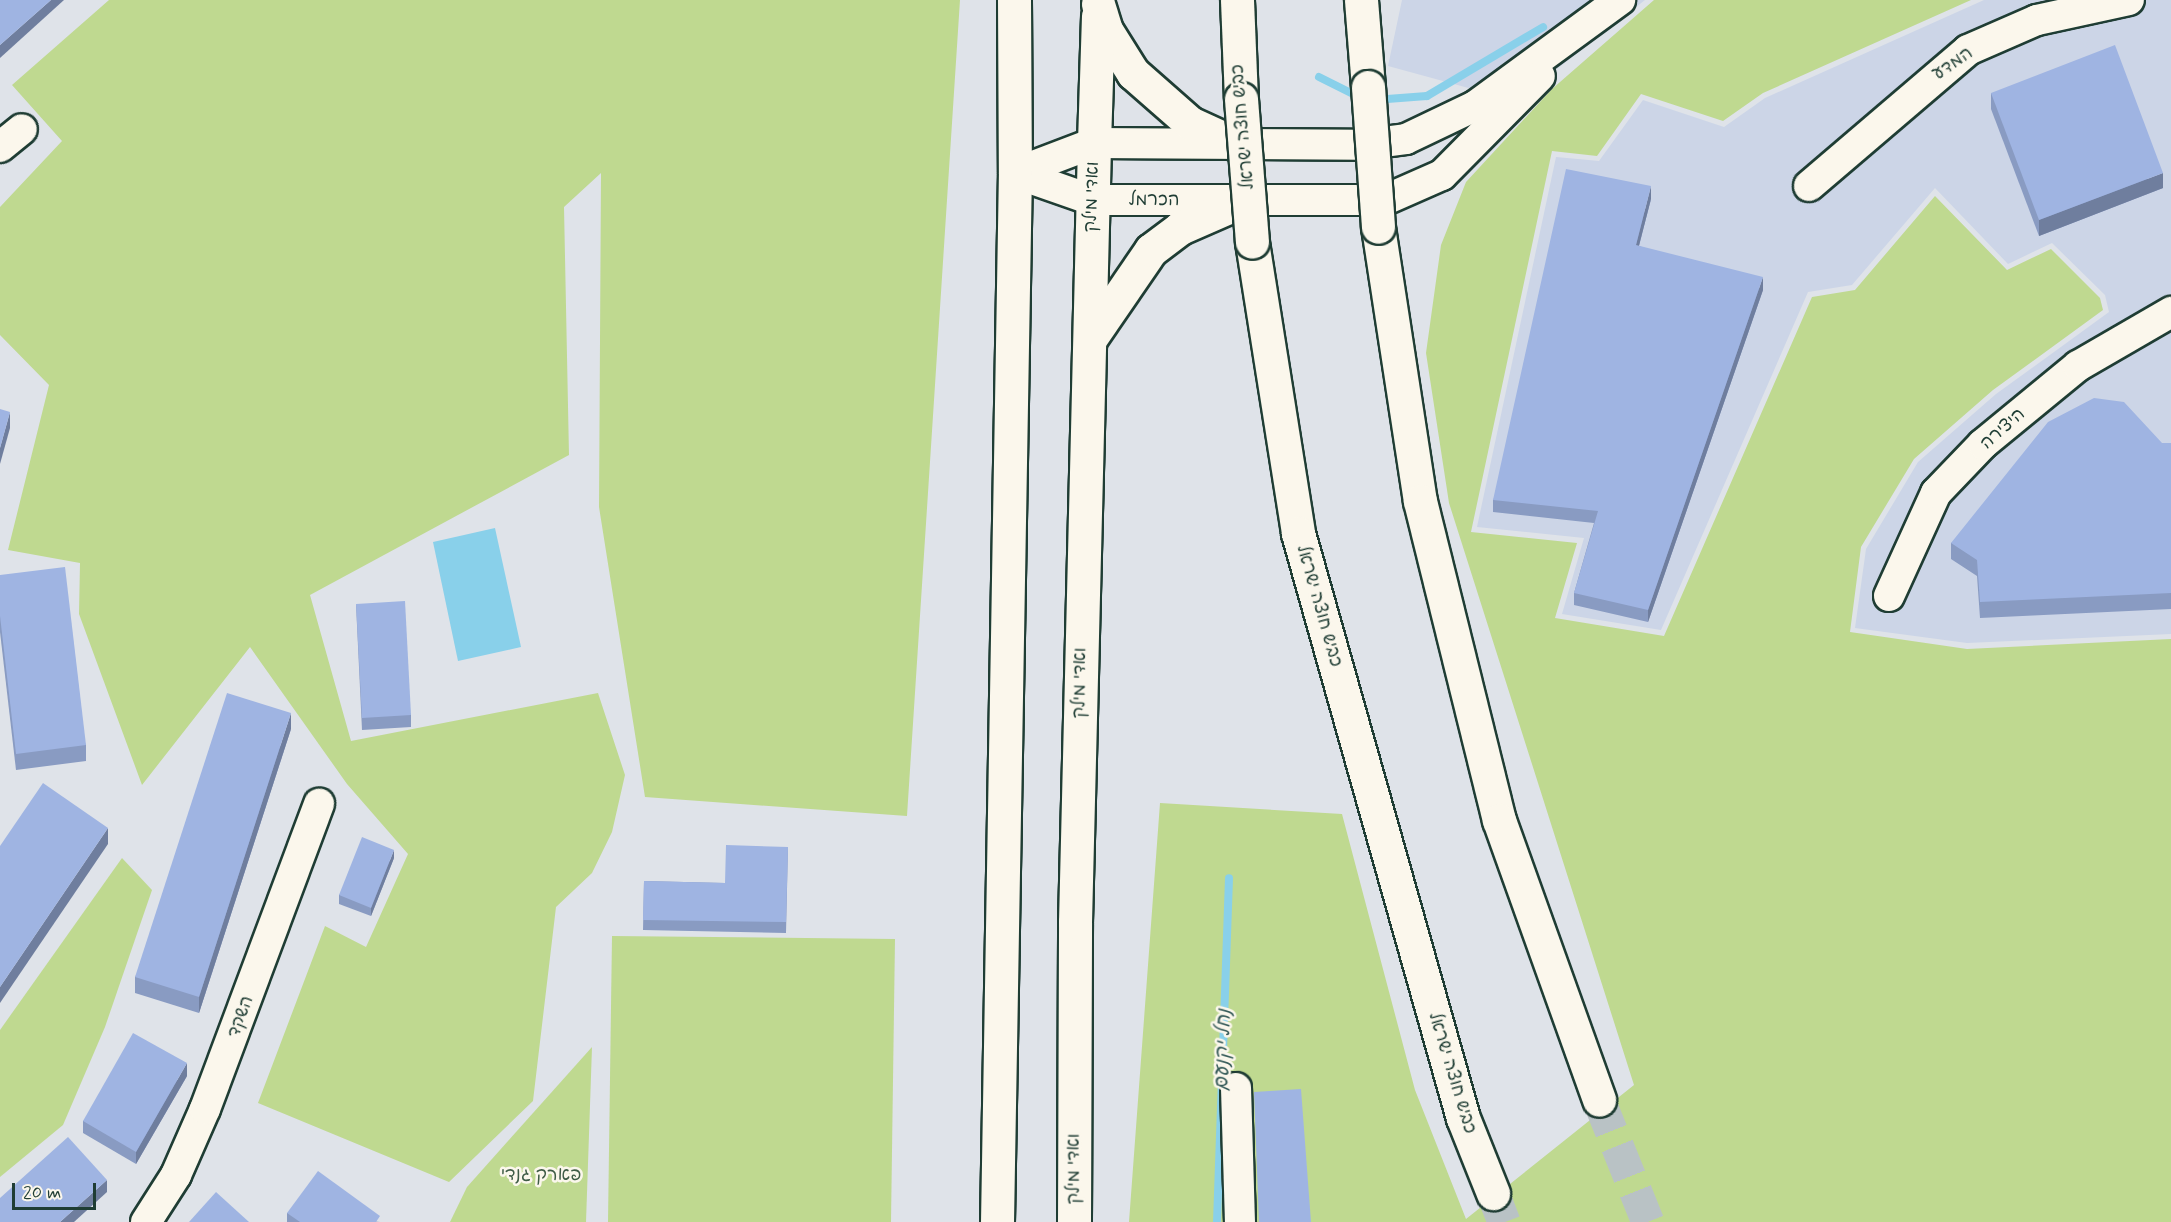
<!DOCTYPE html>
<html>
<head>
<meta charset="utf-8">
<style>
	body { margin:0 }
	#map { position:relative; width:2171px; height:1222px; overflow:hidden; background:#dfe3e9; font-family:Mynerve,"Playpen Sans Hebrew",sans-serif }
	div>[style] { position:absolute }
	.built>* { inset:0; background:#ccd5e7 }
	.green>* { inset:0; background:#bfd990 }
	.water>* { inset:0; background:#89d0ea }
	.stream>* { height:8px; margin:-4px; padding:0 4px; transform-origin:4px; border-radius:4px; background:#89d0ea }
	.highway-tunnel>* { height:33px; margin-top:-16.5px; transform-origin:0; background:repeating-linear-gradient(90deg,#b9c2c5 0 33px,transparent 0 49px) }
	.roads { filter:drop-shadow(2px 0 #1f3d34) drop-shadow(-2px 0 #1f3d34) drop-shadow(0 2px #1f3d34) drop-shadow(0 -2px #1f3d34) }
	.street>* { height:30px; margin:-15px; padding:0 15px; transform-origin:15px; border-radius:15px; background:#fbf7ec }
	.primary>* { height:33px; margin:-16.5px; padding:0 16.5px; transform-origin:16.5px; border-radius:16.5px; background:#fbf7ec }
	.highway>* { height:33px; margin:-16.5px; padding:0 16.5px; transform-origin:16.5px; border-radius:16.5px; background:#fbf7ec }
	.bridges { filter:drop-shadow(2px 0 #1f3d34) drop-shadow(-2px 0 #1f3d34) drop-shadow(0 2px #1f3d34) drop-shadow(0 -2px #1f3d34) }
	.highway-bridge>* { height:33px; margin:-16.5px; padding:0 16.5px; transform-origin:16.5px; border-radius:16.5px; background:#fbf7ec }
	.wall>* { inset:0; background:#899bc2 }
	.shaded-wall>* { inset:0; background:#6f7e9e }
	.building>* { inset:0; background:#9fb4e2 }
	span { translate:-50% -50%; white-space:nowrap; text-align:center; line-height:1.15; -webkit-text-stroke:5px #fbf7ec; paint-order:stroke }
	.street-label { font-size:18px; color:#1f3d34 }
	.park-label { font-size:18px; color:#3f5c46 }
	.water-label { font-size:20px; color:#345a58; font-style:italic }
	.scale { position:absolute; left:12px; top:1183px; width:84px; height:27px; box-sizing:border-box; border:3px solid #1f3d34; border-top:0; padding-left:8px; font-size:18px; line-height:21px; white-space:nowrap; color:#1f3d34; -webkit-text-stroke:4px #fbf7ec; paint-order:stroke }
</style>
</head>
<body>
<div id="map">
	<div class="built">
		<div style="clip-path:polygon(1402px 0,1645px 0,1516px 101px,1388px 66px)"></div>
		<div style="clip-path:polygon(1984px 0,2171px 0,2171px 634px,1967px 643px,1855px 628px,1866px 549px,1918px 462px,1996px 394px,2109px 312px,2105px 295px,2052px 243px,2008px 264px,1935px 188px,1852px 285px,1808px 292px,1661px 630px,1562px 614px,1584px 538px,1477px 527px,1556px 157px,1599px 161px,1643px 100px,1724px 127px,1765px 98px)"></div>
	</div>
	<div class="green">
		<div style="clip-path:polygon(109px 0,960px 0,907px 816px,645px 797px,599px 507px,601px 173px,564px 207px,569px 455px,310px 595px,351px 741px,598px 693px,625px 775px,612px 832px,592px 873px,556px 907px,533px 1101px,449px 1182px,258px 1103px,325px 926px,366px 947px,408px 854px,347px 784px,250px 647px,142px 785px,79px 614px,80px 563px,8px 550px,49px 385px,0 335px,0 207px,62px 141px,12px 85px)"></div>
		<div style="clip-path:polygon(1654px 0,1971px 0,1763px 93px,1723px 121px,1641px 94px,1597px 156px,1552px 151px,1471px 532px,1577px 543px,1555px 618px,1664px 636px,1812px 297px,1855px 290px,1935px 196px,2007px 270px,2051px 249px,2100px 298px,2103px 310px,1993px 390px,1914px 459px,1861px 547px,1850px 632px,1967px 649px,2171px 639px,2171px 1222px,1129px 1222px,1160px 803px,1342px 814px,1415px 1090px,1466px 1219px,1634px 1085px,1449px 503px,1426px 353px,1441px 245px,1466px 182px,1552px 89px)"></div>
		<div style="clip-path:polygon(122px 858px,152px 890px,105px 1027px,63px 1125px,0 1177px,0 1030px)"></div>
		<div style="clip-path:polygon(612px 936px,895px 939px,891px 1222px,608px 1222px)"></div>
		<div style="clip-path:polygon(592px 1047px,586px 1222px,450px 1222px,467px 1187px)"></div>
	</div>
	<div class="water">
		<div style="clip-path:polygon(495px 528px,521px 647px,458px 661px,433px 542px)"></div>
	</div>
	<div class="stream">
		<div style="left:1319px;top:77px;width:47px;rotate:26.6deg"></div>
		<div style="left:1374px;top:100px;width:53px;rotate:-4.3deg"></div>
		<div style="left:1427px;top:96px;width:135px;rotate:-30.7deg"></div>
		<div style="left:1217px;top:1222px;width:344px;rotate:-88deg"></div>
	</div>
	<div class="highway-tunnel">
		<div style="left:1599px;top:1100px;width:131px;rotate:68.1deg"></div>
		<div style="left:1493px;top:1193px;width:31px;rotate:69deg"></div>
	</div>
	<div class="roads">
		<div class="street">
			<div style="left:0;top:147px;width:28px;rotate:-39deg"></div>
			<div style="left:1015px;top:173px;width:85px;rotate:-20.8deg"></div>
			<div style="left:1094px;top:143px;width:266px;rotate:0.4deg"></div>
			<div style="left:1360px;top:145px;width:46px;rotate:-7.4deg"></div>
			<div style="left:1406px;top:139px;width:76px;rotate:-25.6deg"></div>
			<div style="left:1475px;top:106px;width:180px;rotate:-36.2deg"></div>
			<div style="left:1015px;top:173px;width:82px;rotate:19.3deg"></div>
			<div style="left:1092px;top:200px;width:293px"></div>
			<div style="left:1385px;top:200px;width:62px;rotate:-23.7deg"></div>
			<div style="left:1442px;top:175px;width:139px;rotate:-45.3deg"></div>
			<div style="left:1809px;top:186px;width:209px;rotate:-40.5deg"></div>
			<div style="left:1968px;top:50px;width:75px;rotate:-23.5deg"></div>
			<div style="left:2037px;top:20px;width:94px;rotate:-12.3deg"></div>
			<div style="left:1889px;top:596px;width:113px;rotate:-65.5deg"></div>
			<div style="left:1936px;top:493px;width:68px;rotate:-46.2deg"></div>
			<div style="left:1983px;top:444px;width:123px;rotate:-39.4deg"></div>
			<div style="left:2078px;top:366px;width:108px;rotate:-30.1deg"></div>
			<div style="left:1236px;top:1088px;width:134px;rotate:88.3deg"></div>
			<div style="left:146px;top:1222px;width:56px;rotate:-57.4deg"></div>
			<div style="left:176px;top:1175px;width:72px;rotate:-66.3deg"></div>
			<div style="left:205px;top:1109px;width:326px;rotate:-69.5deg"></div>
		</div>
		<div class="primary">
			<div style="left:1090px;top:339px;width:108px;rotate:-55.6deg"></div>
			<div style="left:1151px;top:250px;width:36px;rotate:-37deg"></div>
			<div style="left:1180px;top:228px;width:68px;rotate:-23.5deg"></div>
			<div style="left:997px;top:1222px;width:1049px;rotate:-89.02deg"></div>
			<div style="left:1074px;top:1222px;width:300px;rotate:-89.8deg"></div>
			<div style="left:1075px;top:922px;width:779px;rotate:-88.6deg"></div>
		</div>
		<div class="highway">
			<div style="left:1014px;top:0;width:173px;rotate:89.7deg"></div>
			<div style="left:1237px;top:0;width:99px;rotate:87.7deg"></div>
			<div style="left:1361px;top:0;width:87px;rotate:85.4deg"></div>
			<div style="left:1098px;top:4px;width:27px;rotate:73deg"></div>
			<div style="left:1106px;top:30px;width:51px;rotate:57.9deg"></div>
			<div style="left:1133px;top:73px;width:76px;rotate:41.3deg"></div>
			<div style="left:1190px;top:123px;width:51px;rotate:24.5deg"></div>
			<div style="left:1094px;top:143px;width:127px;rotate:-88.2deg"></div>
			<div style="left:1378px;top:227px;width:277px;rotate:81.3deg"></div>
			<div style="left:1420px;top:501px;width:329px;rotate:76.1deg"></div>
			<div style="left:1499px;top:820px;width:297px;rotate:70.3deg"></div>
			<div style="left:1252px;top:242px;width:295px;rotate:81deg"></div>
			<div style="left:1298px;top:533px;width:608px;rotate:74.25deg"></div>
			<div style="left:1463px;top:1118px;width:81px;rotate:68.2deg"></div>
		</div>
	</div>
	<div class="bridges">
		<div class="highway-bridge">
			<div style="left:1368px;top:87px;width:140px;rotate:85.9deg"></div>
			<div style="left:1241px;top:99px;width:143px;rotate:85.6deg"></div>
		</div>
	</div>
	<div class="wall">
		<div style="clip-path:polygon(1991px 93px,2163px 188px,2039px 236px,1991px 109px)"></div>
		<div style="clip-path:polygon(1651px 199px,1639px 246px,1763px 290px,1648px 622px,1574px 605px,1574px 593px,1594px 523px,1493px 512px,1493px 500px)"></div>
		<div style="clip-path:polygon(2162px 443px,2171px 443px,2171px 609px,1980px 618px,1977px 576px,1951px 559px,1951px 543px)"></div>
		<div style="clip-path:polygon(0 575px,86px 745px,86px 761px,16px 770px,0 632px)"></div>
		<div style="clip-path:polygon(356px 604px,411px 715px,411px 727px,362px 730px)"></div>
		<div style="clip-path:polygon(291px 729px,199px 1013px,135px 993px,135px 977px)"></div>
		<div style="clip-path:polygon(788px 847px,786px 933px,643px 930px,644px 881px,725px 883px)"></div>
		<div style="clip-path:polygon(394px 858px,371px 916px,339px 904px,339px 895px)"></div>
		<div style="clip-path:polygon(187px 1076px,136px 1164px,83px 1133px,83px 1121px)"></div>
		<div style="clip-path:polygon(287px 1213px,380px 1222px,287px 1222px)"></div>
	</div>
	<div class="shaded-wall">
		<div style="clip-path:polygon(51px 0,64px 0,0 58px,0 45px)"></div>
		<div style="clip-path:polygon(2163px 173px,2163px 188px,2039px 236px,2039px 220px)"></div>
		<div style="clip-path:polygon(1651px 186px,1651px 199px,1636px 257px,1636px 245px)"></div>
		<div style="clip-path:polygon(1763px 277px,1763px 290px,1648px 622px,1648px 610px)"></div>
		<div style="clip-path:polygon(10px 412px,10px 428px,0 464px,0 448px)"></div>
		<div style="clip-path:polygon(291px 713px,291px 729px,199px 1013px,199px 997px)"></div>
		<div style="clip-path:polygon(108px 828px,108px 844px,0 1003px,0 987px)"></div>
		<div style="clip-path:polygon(394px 850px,394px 858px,371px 916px,371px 908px)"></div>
		<div style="clip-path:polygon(187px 1063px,187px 1076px,136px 1164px,136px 1152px)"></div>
		<div style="clip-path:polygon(107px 1180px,107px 1192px,74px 1222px,60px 1222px)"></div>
	</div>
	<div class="building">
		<div style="clip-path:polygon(0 0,51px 0,0 45px)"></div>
		<div style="clip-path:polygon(2115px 45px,2163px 173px,2039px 220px,1991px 93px)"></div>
		<div style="clip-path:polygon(1566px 169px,1651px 186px,1636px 245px,1763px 277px,1648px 610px,1574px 593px,1598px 511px,1493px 500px)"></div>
		<div style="clip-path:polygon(2094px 398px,2124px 402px,2162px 443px,2171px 443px,2171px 593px,1980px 602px,1977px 560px,1951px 543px,2048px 422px)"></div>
		<div style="clip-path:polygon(0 409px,10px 412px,0 448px)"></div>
		<div style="clip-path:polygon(65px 567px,86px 745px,16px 754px,0 616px,0 575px)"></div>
		<div style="clip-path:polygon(405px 601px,411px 715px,362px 718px,356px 604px)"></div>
		<div style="clip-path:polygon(227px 693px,291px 713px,199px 997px,135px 977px)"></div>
		<div style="clip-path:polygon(43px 783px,108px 828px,0 987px,0 846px)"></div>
		<div style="clip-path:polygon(362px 837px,394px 850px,371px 908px,339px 895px)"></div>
		<div style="clip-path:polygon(726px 845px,788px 847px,786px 922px,643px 920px,644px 881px,725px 883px)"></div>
		<div style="clip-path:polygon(133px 1033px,187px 1063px,136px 1152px,83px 1121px)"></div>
		<div style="clip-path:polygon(1301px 1089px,1311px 1222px,1259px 1222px,1254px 1092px)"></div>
		<div style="clip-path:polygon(68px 1137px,107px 1180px,60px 1222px,0 1222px,0 1198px)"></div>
		<div style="clip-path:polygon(318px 1171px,380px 1216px,376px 1222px,300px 1222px,287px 1213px)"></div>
		<div style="clip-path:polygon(216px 1192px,249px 1222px,189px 1222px)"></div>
	</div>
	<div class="street-label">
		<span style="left:1953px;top:64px;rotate:-35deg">המדע</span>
		<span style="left:1243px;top:127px;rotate:-95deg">כביש חוצה ישראל</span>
		<span style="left:1092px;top:197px;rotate:-88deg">ואדי מילק</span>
		<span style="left:1154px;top:200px">הכרמל</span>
		<span style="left:2003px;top:429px;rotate:-41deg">היצירה</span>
		<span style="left:1319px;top:606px;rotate:74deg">כביש חוצה ישראל</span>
		<span style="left:1080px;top:683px;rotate:-89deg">ואדי מילק</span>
		<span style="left:241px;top:1017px;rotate:-70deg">השקד</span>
		<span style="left:1452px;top:1073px;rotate:73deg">כביש חוצה ישראל</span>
		<span style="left:1074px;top:1169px;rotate:-90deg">ואדי מילק</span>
	</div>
	<div class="park-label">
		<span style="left:541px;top:1175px">פארק גנדי</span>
	</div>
	<div class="water-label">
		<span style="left:1223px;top:1050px;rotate:-88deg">נחל יקנעם</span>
	</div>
	<div class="scale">20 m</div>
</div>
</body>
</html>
